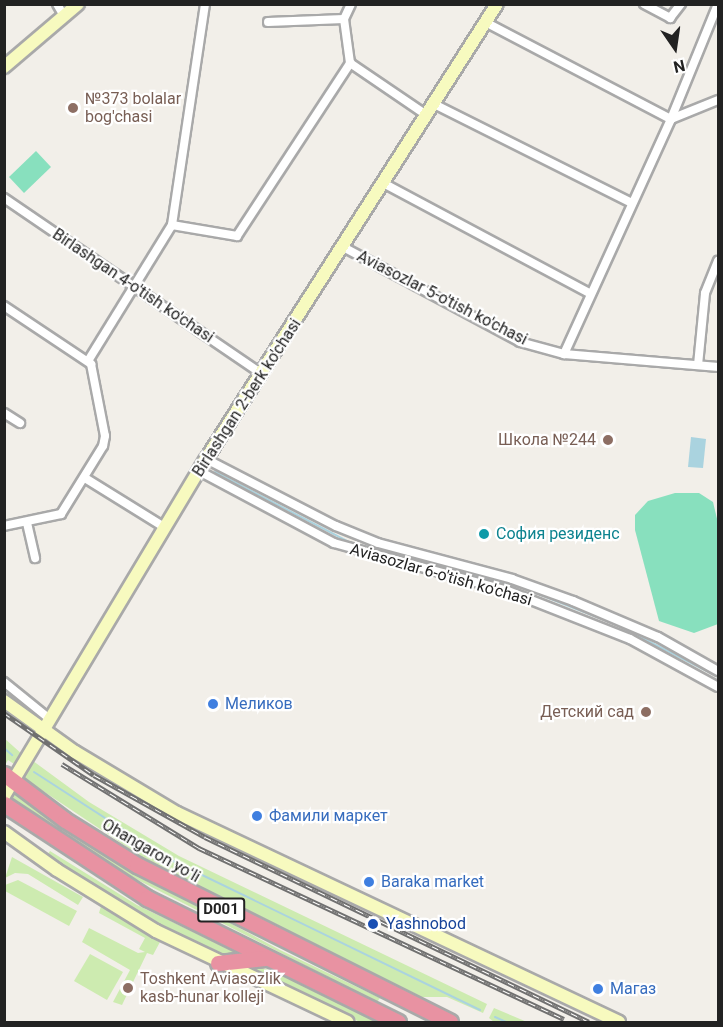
<!DOCTYPE html>
<html>
<head>
<meta charset="utf-8">
<style>
	body { margin:0 }
	#map { position:relative; width:723px; height:1027px; overflow:hidden; background:#f2efe9; font-family:Roboto,sans-serif }
	div>[style] { position:absolute }
	.grass>* { inset:0; background:#cdebb0 }
	.pitch>* { inset:0; background:#88e0be }
	.water>* { inset:0; background:#aad3df }
	.stream>* { height:2px; margin:-1px; padding:0 1px; transform-origin:1px; border-radius:1px; background:#aad3df }
	.roads { filter:drop-shadow(2px 0 #a9a9a9) drop-shadow(-2px 0 #a9a9a9) drop-shadow(0 2px #a9a9a9) drop-shadow(0 -2px #a9a9a9) }
	.street>* { height:8px; margin:-4px; padding:0 4px; transform-origin:4px; border-radius:4px; background:#fff }
	.secondary>* { height:12px; margin:-6px; padding:0 6px; transform-origin:6px; border-radius:6px; background:#f7fabf }
	.highway>* { height:15px; margin:-7.5px; padding:0 7.5px; transform-origin:7.5px; border-radius:7.5px; background:#e892a2 }
	.rail>* { height:4.5px; margin-top:-2.25px; transform-origin:0; background:repeating-linear-gradient(90deg,#fff 0 7px,#707070 0 14px); box-sizing:border-box; border-block:2px solid #707070 }
	.dots>* { width:16px; height:16px; translate:-50% -50%; box-sizing:border-box; border:3px solid #fff; border-radius:50% }
	span { translate:-50% -50%; white-space:nowrap; text-align:center; line-height:1.15; -webkit-text-stroke:4.5px #fff; paint-order:stroke }
	.shield-label span { padding:2px 4px; background:#fff; border:2px solid; border-radius:4px; -webkit-text-stroke-width:0 }
	.shield-label { font-size:15px; color:#222; font-weight:700 }
	.education-label { font-size:16px; color:#785e54 }
	.left { translate:0 -50%; text-align:left }
	.right { translate:-100% -50%; text-align:right }
	.street-label { font-size:16px; color:#222 }
	.culture-label { font-size:16px; color:#0d838f }
	.shop-label { font-size:16px; color:#366cbe }
	.transit-label { font-size:16px; color:#164399 }
	.frame { position:absolute; inset:0; border:6px solid #222; pointer-events:none }
	.north { position:absolute; left:645px; top:18px; width:60px; height:60px; -webkit-text-stroke:4px #fff; paint-order:stroke; rotate:167deg; font-size:16px; font-weight:700; line-height:24px; text-align:center; color:#222 }
	.north::after { content:''; display:block; margin:auto; width:21px; height:27px; background:#222; clip-path:polygon(50% 0,100% 100%,50% 72%,0 100%) }
</style>
</head>
<body>
<div id="map">
	<div class="grass">
		<div style="clip-path:polygon(4px 738px,23px 755px,14px 764px,8px 760px,5px 765px)"></div>
		<div style="clip-path:polygon(29px 758px,89px 802px,179px 856px,487px 1004px,483px 1013px,447px 997px,417px 997px,142px 857px,16px 773px)"></div>
		<div style="clip-path:polygon(4px 786px,107px 857px,280px 950px,380px 998px,377px 1002px,132px 877px,52px 828px,5px 792px)"></div>
		<div style="clip-path:polygon(50px 851px,137px 905px,241px 955px,220px 958px,157px 924px,74px 874px,47px 855px)"></div>
		<div style="clip-path:polygon(12px 857px,83px 897px,78px 905px,28px 874px,15px 873px,5px 878px)"></div>
		<div style="clip-path:polygon(18px 880px,77px 911px,69px 926px,5px 891px,5px 885px)"></div>
		<div style="clip-path:polygon(101px 906px,160px 942px,153px 955px,147px 953px,122px 1005px,113px 1002px,130px 970px,82px 942px,89px 928px,138px 953px,145px 952px,139px 949px,145px 938px,99px 913px)"></div>
		<div style="clip-path:polygon(90px 954px,123px 972px,107px 1000px,74px 981px)"></div>
		<div style="clip-path:polygon(254px 965px,287px 976px,372px 1018px,373px 1022px,360px 1022px,243px 968px)"></div>
		<div style="clip-path:polygon(494px 1008px,527px 1022px,494px 1022px,489px 1018px)"></div>
	</div>
	<div class="pitch">
		<div style="clip-path:polygon(36px 151px,51px 167px,24px 193px,9px 177px)"></div>
		<div style="clip-path:polygon(675px 493px,699px 493px,713px 502px,718px 523px,718px 624px,694px 633px,659px 621px,635px 530px,635px 515px,648px 501px)"></div>
	</div>
	<div class="water">
		<div style="clip-path:polygon(691px 437px,706px 439px,703px 468px,688px 467px)"></div>
	</div>
	<div class="stream">
		<div style="left:215px;top:472px;width:151px;rotate:27.6deg"></div>
		<div style="left:349px;top:542px;width:180px;rotate:14.8deg"></div>
		<div style="left:523px;top:588px;width:101px;rotate:21.5deg"></div>
		<div style="left:617px;top:625px;width:114px;rotate:27.2deg"></div>
		<div style="left:4px;top:748px;width:11px;rotate:41deg"></div>
		<div style="left:34px;top:772px;width:158px;rotate:32.9deg"></div>
		<div style="left:167px;top:858px;width:348px;rotate:25.9deg"></div>
		<div style="left:495px;top:1017px;width:12px;rotate:24deg"></div>
	</div>
	<div class="roads">
		<div class="street">
			<div style="left:57px;top:4px;width:14px;rotate:60deg"></div>
			<div style="left:351px;top:4px;width:17px;rotate:115deg"></div>
			<div style="left:344px;top:19px;width:44px;rotate:82.2deg"></div>
			<div style="left:350px;top:63px;width:94px;rotate:34.2deg"></div>
			<div style="left:644px;top:4px;width:30px;rotate:28deg"></div>
			<div style="left:670px;top:18px;width:18px;rotate:-52deg"></div>
			<div style="left:268px;top:22px;width:76px;rotate:-2.3deg"></div>
			<div style="left:487px;top:23px;width:208px;rotate:27.6deg"></div>
			<div style="left:671px;top:119px;width:124px;rotate:-67.8deg"></div>
			<div style="left:436px;top:105px;width:217px;rotate:26.6deg"></div>
			<div style="left:385px;top:184px;width:231px;rotate:28.1deg"></div>
			<div style="left:4px;top:198px;width:311px;rotate:34.3deg"></div>
			<div style="left:172px;top:225px;width:66px;rotate:9.6deg"></div>
			<div style="left:237px;top:236px;width:207px;rotate:-56.8deg"></div>
			<div style="left:345px;top:248px;width:199px;rotate:28.2deg"></div>
			<div style="left:520px;top:342px;width:46px;rotate:15.3deg"></div>
			<div style="left:564px;top:354px;width:155px;rotate:4.8deg"></div>
			<div style="left:4px;top:306px;width:105px;rotate:33.7deg"></div>
			<div style="left:91px;top:364px;width:73px;rotate:79deg"></div>
			<div style="left:105px;top:436px;width:10px;rotate:101deg"></div>
			<div style="left:103px;top:446px;width:80px;rotate:121.7deg"></div>
			<div style="left:61px;top:514px;width:58px;rotate:168.1deg"></div>
			<div style="left:564px;top:354px;width:258px;rotate:-65.5deg"></div>
			<div style="left:671px;top:119px;width:51px;rotate:-22deg"></div>
			<div style="left:88px;top:361px;width:160px;rotate:-58.3deg"></div>
			<div style="left:172px;top:225px;width:223px;rotate:-81.5deg"></div>
			<div style="left:698px;top:365px;width:72px;rotate:-84.4deg"></div>
			<div style="left:705px;top:293px;width:35px;rotate:-68deg"></div>
			<div style="left:4px;top:413px;width:19px;rotate:32deg"></div>
			<div style="left:206px;top:459px;width:146px;rotate:27.3deg"></div>
			<div style="left:336px;top:526px;width:45px;rotate:22deg"></div>
			<div style="left:378px;top:543px;width:139px;rotate:15deg"></div>
			<div style="left:512px;top:579px;width:65px;rotate:19.8deg"></div>
			<div style="left:573px;top:601px;width:92px;rotate:23deg"></div>
			<div style="left:658px;top:637px;width:69px;rotate:29.5deg"></div>
			<div style="left:199px;top:471px;width:153px;rotate:28.1deg"></div>
			<div style="left:334px;top:543px;width:180px;rotate:15.4deg"></div>
			<div style="left:508px;top:591px;width:131px;rotate:21.5deg"></div>
			<div style="left:630px;top:639px;width:100px;rotate:28.6deg"></div>
			<div style="left:85px;top:478px;width:93px;rotate:31.8deg"></div>
			<div style="left:27px;top:523px;width:36px;rotate:77deg"></div>
			<div style="left:4px;top:682px;width:60px;rotate:39deg"></div>
		</div>
		<div class="secondary">
			<div style="left:4px;top:67px;width:97px;rotate:-40.4deg"></div>
			<div style="left:4px;top:701px;width:87px;rotate:35.7deg"></div>
			<div style="left:75px;top:752px;width:119px;rotate:30.9deg"></div>
			<div style="left:177px;top:813px;width:489px;rotate:25.3deg"></div>
			<div style="left:4px;top:796px;width:393px;rotate:-59.1deg"></div>
			<div style="left:206px;top:459px;width:540px;rotate:-57.4deg"></div>
			<div style="left:4px;top:832px;width:65px;rotate:35.6deg"></div>
			<div style="left:57px;top:870px;width:116px;rotate:31.6deg"></div>
			<div style="left:156px;top:931px;width:212px;rotate:25.4deg"></div>
		</div>
		<div class="highway">
			<div style="left:4px;top:774px;width:76px;rotate:37deg"></div>
			<div style="left:65px;top:820px;width:85px;rotate:32deg"></div>
			<div style="left:137px;top:865px;width:350px;rotate:26.6deg"></div>
			<div style="left:4px;top:804px;width:171px;rotate:33.3deg"></div>
			<div style="left:147px;top:898px;width:280px;rotate:26.3deg"></div>
			<div style="left:218px;top:963px;width:47px;rotate:-6.1deg"></div>
		</div>
	</div>
	<div class="rail">
		<div style="left:4px;top:713px;width:109px;rotate:34.6deg"></div>
		<div style="left:94px;top:775px;width:127px;rotate:29.2deg"></div>
		<div style="left:205px;top:837px;width:426px;rotate:25.7deg"></div>
		<div style="left:62px;top:764px;width:161px;rotate:31.5deg"></div>
		<div style="left:199px;top:848px;width:403px;rotate:25.1deg"></div>
	</div>
	<div class="dots">
		<div style="left:73px;top:108px;background:#8d6e63"></div>
		<div style="left:608px;top:440px;background:#8d6e63"></div>
		<div style="left:484px;top:534px;background:#0f9aa8"></div>
		<div style="left:213px;top:704px;background:#3f7fe0"></div>
		<div style="left:646px;top:712px;background:#8d6e63"></div>
		<div style="left:257px;top:816px;background:#3f7fe0"></div>
		<div style="left:369px;top:882px;background:#3f7fe0"></div>
		<div style="left:373px;top:924px;background:#1a4fb4"></div>
		<div style="left:128px;top:988px;background:#8d6e63"></div>
		<div style="left:598px;top:989px;background:#3f7fe0"></div>
	</div>
	<div class="shield-label">
		<span style="left:221px;top:910px">D001</span>
	</div>
	<div class="education-label">
		<span class="left" style="left:85px;top:108px">№373 bolalar<br>bog'chasi</span>
		<span class="right" style="left:596px;top:440px">Школа №244</span>
		<span class="right" style="left:634px;top:712px">Детский сад</span>
		<span class="left" style="left:140px;top:988px">Toshkent Aviasozlik<br>kasb-hunar kolleji</span>
	</div>
	<div class="street-label">
		<span style="left:133px;top:286px;rotate:34deg">Birlashgan 4-o'tish ko'chasi</span>
		<span style="left:442px;top:298px;rotate:27deg">Aviasozlar 5-o'tish ko'chasi</span>
		<span style="left:247px;top:398px;rotate:-57deg">Birlashgan 2-berk ko'chasi</span>
		<span style="left:441px;top:575px;rotate:16deg">Aviasozlar 6-o'tish ko'chasi</span>
		<span style="left:151px;top:851px;rotate:30deg">Ohangaron yoʻli</span>
	</div>
	<div class="culture-label">
		<span class="left" style="left:496px;top:534px">София резиденс</span>
	</div>
	<div class="shop-label">
		<span class="left" style="left:225px;top:704px">Меликов</span>
		<span class="left" style="left:269px;top:816px">Фамили маркет</span>
		<span class="left" style="left:381px;top:882px">Baraka market</span>
		<span class="left" style="left:610px;top:989px">Магаз</span>
	</div>
	<div class="transit-label">
		<span class="left" style="left:386px;top:924px">Yashnobod</span>
	</div>
	<div class="frame"></div>
	<div class="north">N</div>
</div>
</body>
</html>
